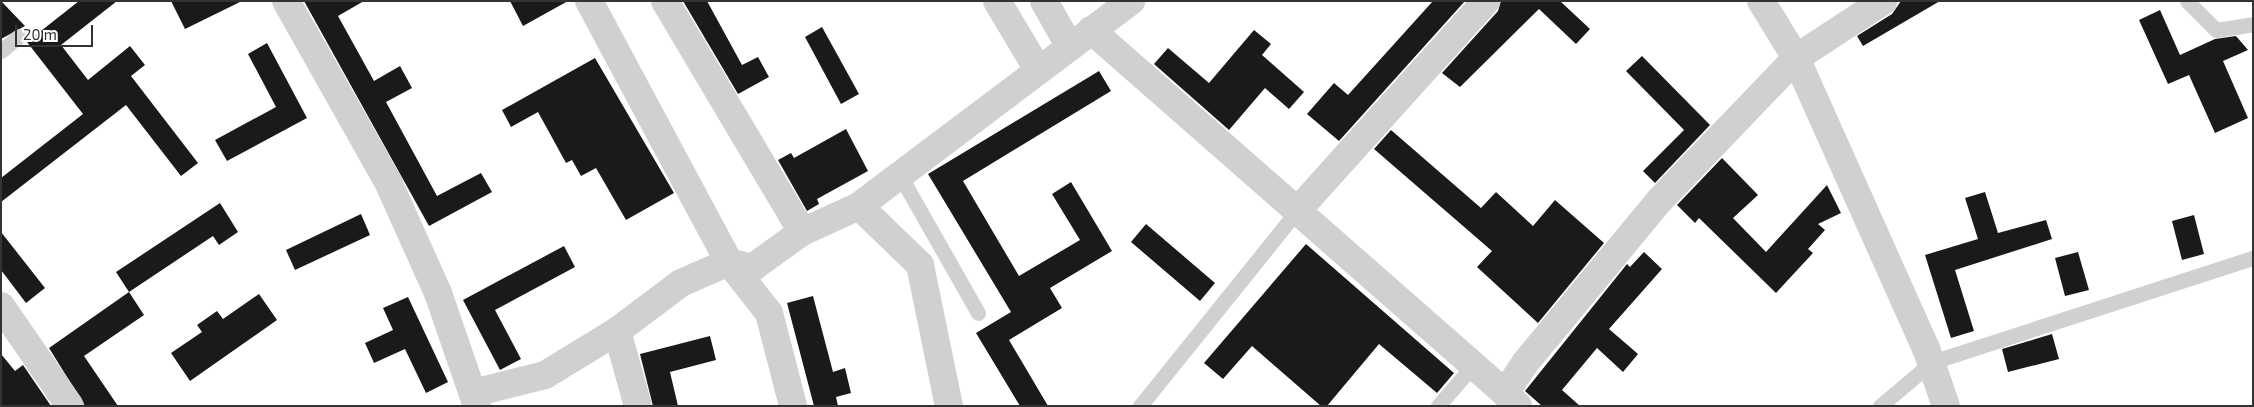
<!DOCTYPE html>
<html>
<head>
<meta charset="utf-8">
<style>
	body { margin:0 }
	#map { position:relative; width:2254px; height:407px; overflow:hidden; background:#fff; font-family:"Exo 2",sans-serif }
	div>[style] { position:absolute }
	.building>* { inset:0; background:#1a1a1a }
	.service>* { height:15px; margin:-7.5px; padding:0 7.5px; transform-origin:7.5px; border-radius:7.5px; background:#d0d0d0 }
	.minor>* { height:28px; margin:-14px; padding:0 14px; transform-origin:14px; border-radius:14px; background:#d0d0d0 }
	.tertiary>* { height:28px; margin:-14px; padding:0 14px; transform-origin:14px; border-radius:14px; background:#d0d0d0 }
	span { translate:-50% -50%; white-space:nowrap; text-align:center; line-height:1.15; -webkit-text-stroke:5px #fff; paint-order:stroke }
	.frame { position:absolute; inset:0; border:2px solid #333; pointer-events:none }
	.scale { position:absolute; left:15px; top:25px; width:78px; height:22px; box-sizing:border-box; border:2px solid #333; border-top:0; padding-left:6px; font-size:15px; line-height:18px; white-space:nowrap; color:#333; -webkit-text-stroke:4px #fff; paint-order:stroke }
</style>
</head>
<body>
<div id="map">
	<div class="building">
		<div style="clip-path:polygon(1px 1px,25px 26px,1px 39px)"></div>
		<div style="clip-path:polygon(79px 1px,117px 1px,61px 45px,88px 80px,130px 46px,145px 65px,131px 76px,198px 163px,181px 176px,126px 105px,1px 202px,1px 178px,83px 114px,27px 42px)"></div>
		<div style="clip-path:polygon(171px 1px,242px 1px,185px 29px)"></div>
		<div style="clip-path:polygon(304px 1px,364px 1px,338px 16px,374px 81px,400px 66px,412px 88px,386px 102px,437px 196px,481px 173px,492px 192px,429px 226px)"></div>
		<div style="clip-path:polygon(510px 1px,568px 1px,523px 26px)"></div>
		<div style="clip-path:polygon(683px 1px,707px 1px,742px 65px,758px 57px,769px 77px,738px 94px)"></div>
		<div style="clip-path:polygon(1433px 1px,1465px 1px,1339px 141px,1307px 114px,1334px 83px,1348px 95px)"></div>
		<div style="clip-path:polygon(1501px 1px,1560px 1px,1590px 29px,1576px 44px,1539px 9px,1460px 87px,1442px 73px,1498px 11px)"></div>
		<div style="clip-path:polygon(1901px 1px,1940px 1px,1863px 46px,1857px 36px,1892px 14px)"></div>
		<div style="clip-path:polygon(2160px 10px,2180px 55px,2215px 39px,2236px 36px,2248px 50px,2223px 61px,2248px 118px,2215px 133px,2189px 75px,2168px 84px,2139px 20px)"></div>
		<div style="clip-path:polygon(822px 27px,859px 94px,841px 104px,805px 37px)"></div>
		<div style="clip-path:polygon(1254px 30px,1271px 44px,1262px 55px,1304px 92px,1289px 109px,1265px 88px,1229px 130px,1154px 64px,1168px 48px,1209px 83px)"></div>
		<div style="clip-path:polygon(267px 43px,307px 118px,227px 161px,215px 140px,276px 107px,248px 54px)"></div>
		<div style="clip-path:polygon(1642px 56px,1710px 125px,1655px 183px,1643px 171px,1684px 130px,1626px 71px)"></div>
		<div style="clip-path:polygon(595px 58px,674px 193px,626px 220px,596px 168px,581px 176px,572px 160px,566px 163px,538px 112px,511px 127px,502px 110px)"></div>
		<div style="clip-path:polygon(1099px 71px,1111px 91px,963px 181px,1019px 276px,1080px 240px,1052px 194px,1071px 182px,1112px 251px,1050px 288px,1062px 308px,1009px 340px,1048px 406px,1020px 406px,976px 333px,1011px 312px,928px 174px)"></div>
		<div style="clip-path:polygon(846px 129px,868px 171px,817px 199px,819px 204px,807px 211px,778px 160px,791px 153px,794px 158px)"></div>
		<div style="clip-path:polygon(1391px 130px,1481px 208px,1496px 192px,1533px 226px,1555px 200px,1604px 243px,1538px 323px,1477px 267px,1492px 251px,1374px 149px)"></div>
		<div style="clip-path:polygon(1722px 158px,1758px 195px,1733px 218px,1766px 252px,1827px 185px,1841px 213px,1818px 224px,1825px 230px,1808px 249px,1813px 253px,1776px 293px,1699px 218px,1695px 223px,1677px 205px)"></div>
		<div style="clip-path:polygon(1985px 192px,1998px 233px,2046px 220px,2052px 239px,1955px 270px,1974px 331px,1951px 338px,1925px 255px,1978px 239px,1965px 198px)"></div>
		<div style="clip-path:polygon(220px 203px,238px 232px,219px 245px,213px 236px,129px 292px,116px 272px)"></div>
		<div style="clip-path:polygon(361px 214px,370px 235px,295px 270px,286px 250px)"></div>
		<div style="clip-path:polygon(2194px 215px,2204px 254px,2182px 260px,2172px 221px)"></div>
		<div style="clip-path:polygon(1146px 224px,1215px 283px,1200px 301px,1131px 242px)"></div>
		<div style="clip-path:polygon(1px 232px,45px 288px,26px 303px,1px 270px)"></div>
		<div style="clip-path:polygon(1306px 244px,1454px 373px,1437px 393px,1379px 344px,1327px 406px,1321px 406px,1252px 346px,1223px 379px,1204px 363px)"></div>
		<div style="clip-path:polygon(564px 246px,575px 267px,495px 310px,521px 359px,500px 370px,463px 300px)"></div>
		<div style="clip-path:polygon(1644px 252px,1662px 269px,1609px 329px,1638px 354px,1623px 372px,1597px 348px,1562px 390px,1580px 406px,1542px 406px,1525px 391px,1627px 264px,1630px 267px)"></div>
		<div style="clip-path:polygon(2078px 252px,2089px 290px,2065px 296px,2055px 258px)"></div>
		<div style="clip-path:polygon(129px 292px,144px 315px,84px 356px,118px 406px,85px 406px,49px 348px)"></div>
		<div style="clip-path:polygon(259px 294px,277px 320px,190px 381px,171px 353px,202px 332px,197px 325px,217px 311px,223px 319px)"></div>
		<div style="clip-path:polygon(813px 296px,833px 372px,845px 368px,851px 393px,836px 397px,838px 406px,814px 406px,787px 303px)"></div>
		<div style="clip-path:polygon(408px 297px,448px 382px,426px 393px,405px 349px,374px 363px,365px 343px,393px 330px,383px 308px)"></div>
		<div style="clip-path:polygon(2052px 334px,2059px 359px,2008px 372px,2002px 349px)"></div>
		<div style="clip-path:polygon(710px 336px,716px 360px,670px 372px,678px 406px,653px 406px,640px 354px)"></div>
		<div style="clip-path:polygon(1px 354px,15px 371px,23px 365px,51px 406px,1px 406px)"></div>
	</div>
	<div class="service">
		<div style="left:2187px;top:1px;width:41px;rotate:45deg"></div>
		<div style="left:2216px;top:30px;width:37px;rotate:-9deg"></div>
		<div style="left:1px;top:51px;width:23px;rotate:-40deg"></div>
		<div style="left:898px;top:172px;width:162px;rotate:60.4deg"></div>
		<div style="left:1140px;top:406px;width:250px;rotate:-51.2deg"></div>
		<div style="left:1438px;top:406px;width:57px;rotate:-49.3deg"></div>
		<div style="left:1880px;top:406px;width:68px;rotate:-40.2deg"></div>
		<div style="left:1932px;top:362px;width:337px;rotate:-18deg"></div>
	</div>
	<div class="minor">
		<div style="left:589px;top:1px;width:296px;rotate:61.8deg"></div>
		<div style="left:729px;top:262px;width:65px;rotate:51.9deg"></div>
		<div style="left:769px;top:313px;width:96px;rotate:75.5deg"></div>
		<div style="left:665px;top:1px;width:269px;rotate:59.3deg"></div>
		<div style="left:997px;top:1px;width:78px;rotate:59.2deg"></div>
		<div style="left:1044px;top:1px;width:53px;rotate:60.5deg"></div>
		<div style="left:1761px;top:1px;width:67px;rotate:58.4deg"></div>
		<div style="left:1796px;top:58px;width:318px;rotate:65.9deg"></div>
		<div style="left:1926px;top:348px;width:61px;rotate:71deg"></div>
		<div style="left:1091px;top:30px;width:551px;rotate:41.24deg"></div>
		<div style="left:859px;top:206px;width:85px;rotate:44deg"></div>
		<div style="left:920px;top:265px;width:144px;rotate:78.4deg"></div>
		<div style="left:1297px;top:211px;width:283px;rotate:-48deg"></div>
		<div style="left:729px;top:262px;width:24px;rotate:15deg"></div>
		<div style="left:752px;top:268px;width:62px;rotate:-35.8deg"></div>
		<div style="left:802px;top:232px;width:63px;rotate:-24.5deg"></div>
		<div style="left:859px;top:206px;width:341px;rotate:-37deg"></div>
		<div style="left:1px;top:306px;width:121px;rotate:55.4deg"></div>
		<div style="left:617px;top:331px;width:78px;rotate:74.4deg"></div>
		<div style="left:473px;top:393px;width:74px;rotate:-14deg"></div>
		<div style="left:545px;top:375px;width:84px;rotate:-31.4deg"></div>
		<div style="left:617px;top:331px;width:80px;rotate:-36.9deg"></div>
		<div style="left:681px;top:283px;width:52px;rotate:-23.6deg"></div>
		<div style="left:1518px;top:406px;width:18px;rotate:-135deg"></div>
		<div style="left:1505px;top:393px;width:36px;rotate:-56deg"></div>
		<div style="left:1525px;top:363px;width:212px;rotate:-50.4deg"></div>
		<div style="left:1660px;top:200px;width:197px;rotate:-46.2deg"></div>
		<div style="left:1796px;top:58px;width:104px;rotate:-33.2deg"></div>
	</div>
	<div class="tertiary">
		<div style="left:286px;top:1px;width:210px;rotate:60.6deg"></div>
		<div style="left:389px;top:184px;width:120px;rotate:65.8deg"></div>
		<div style="left:438px;top:293px;width:120px;rotate:71deg"></div>
	</div>
	<div class="frame"></div>
	<div class="scale">20 m</div>
</div>
</body>
</html>
